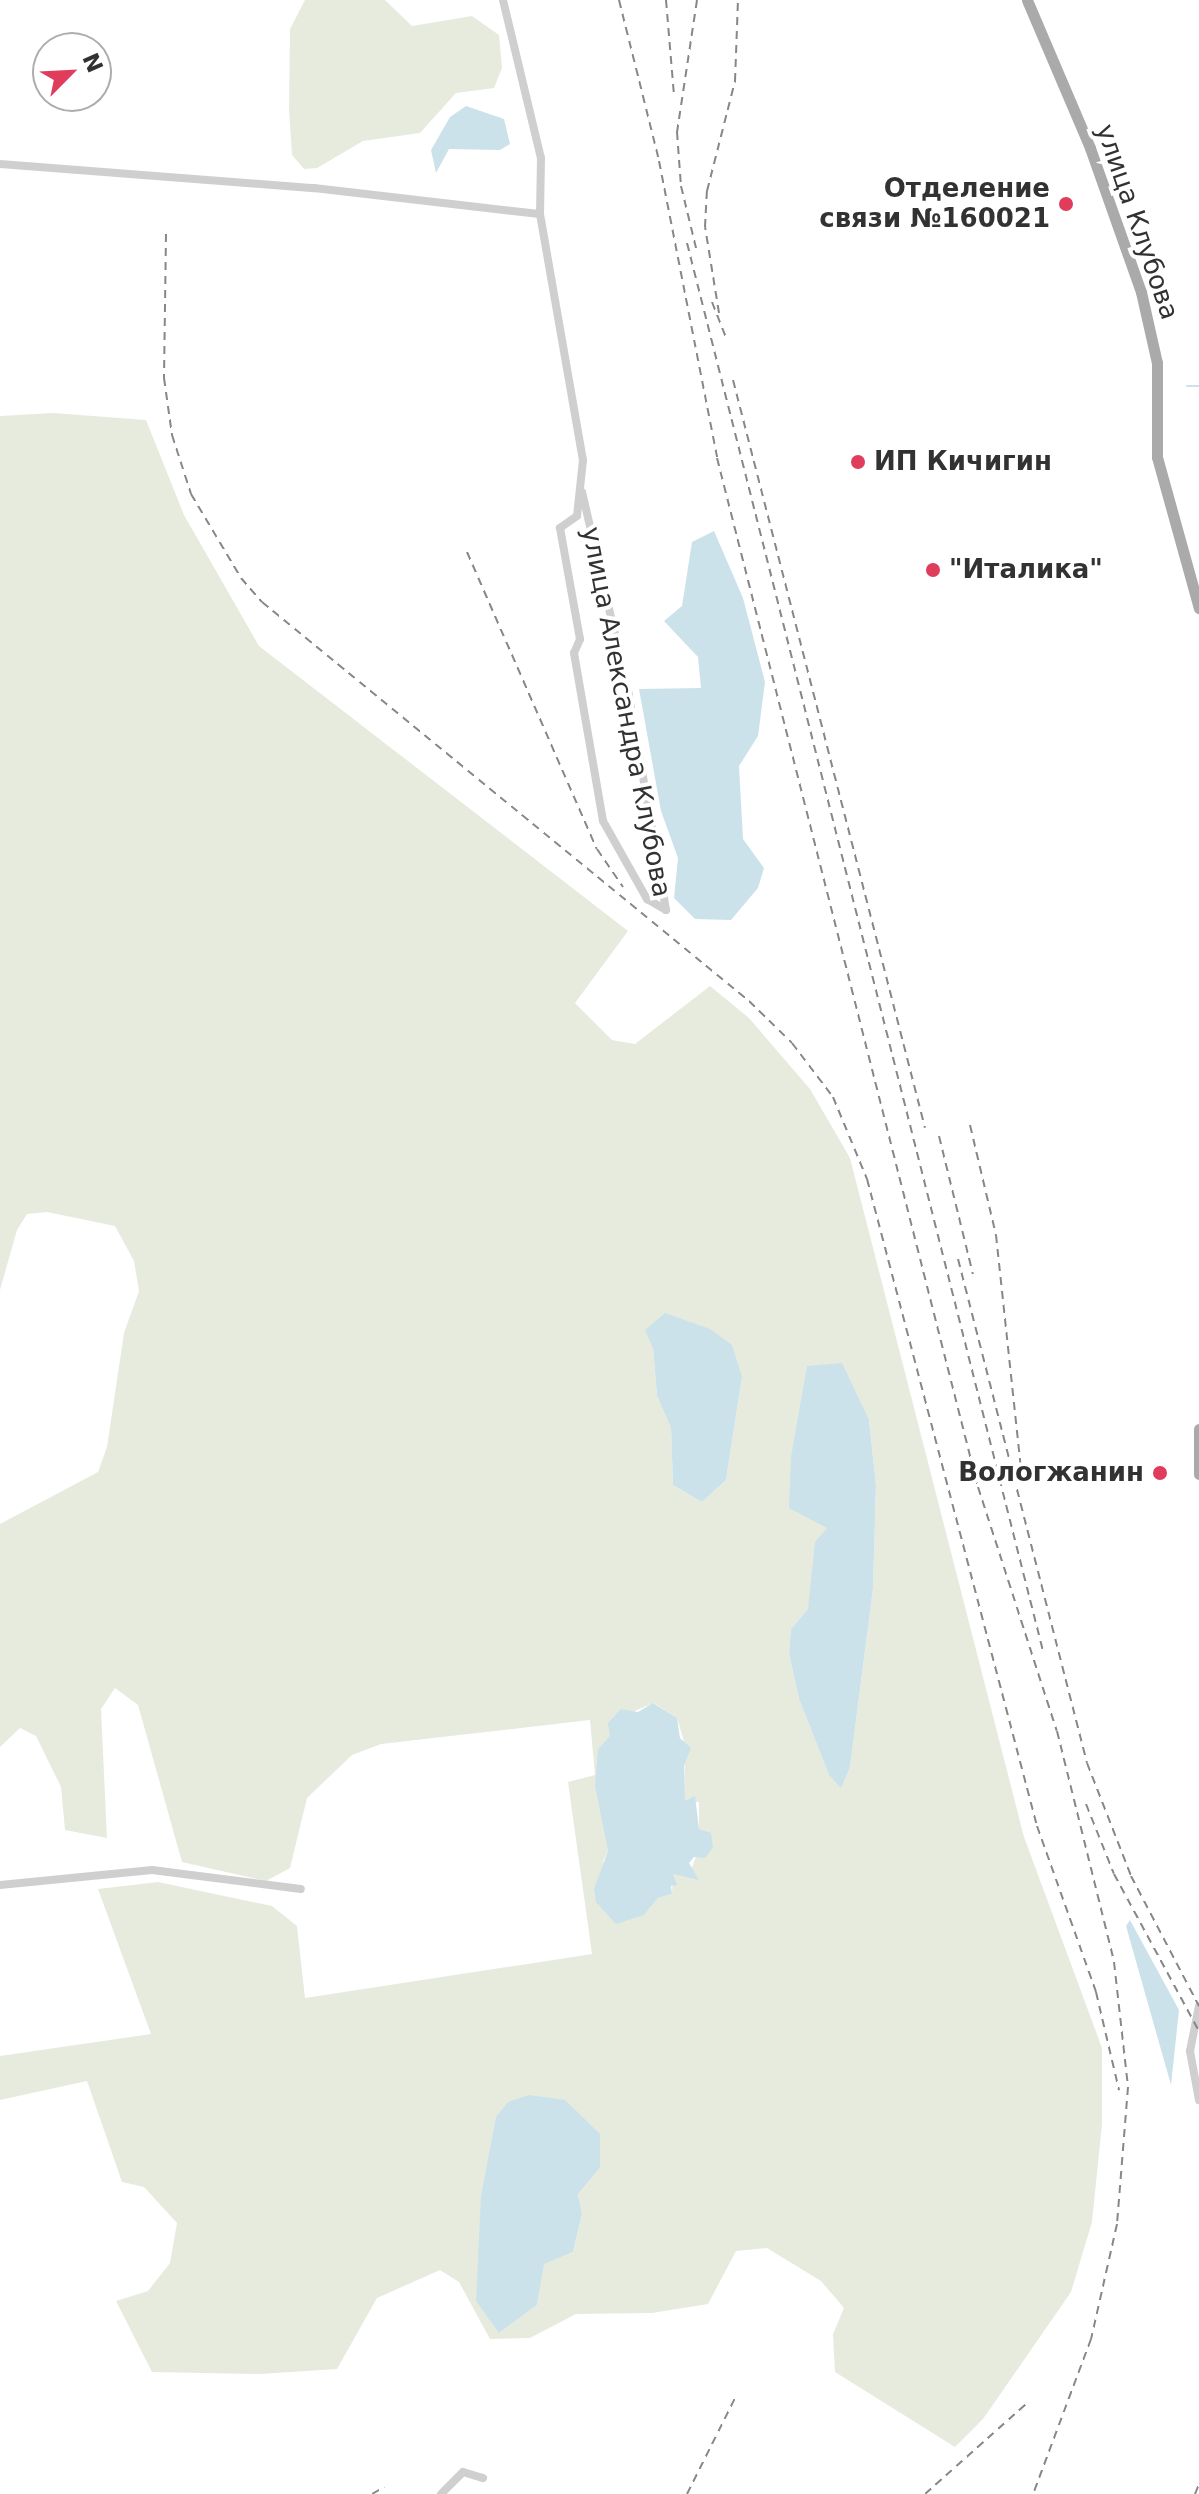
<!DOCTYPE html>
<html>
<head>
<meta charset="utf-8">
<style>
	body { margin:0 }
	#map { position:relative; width:1199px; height:2494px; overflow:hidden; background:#fff; font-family:"DejaVu Sans",sans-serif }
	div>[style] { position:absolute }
	.green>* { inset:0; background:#e6ebde }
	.water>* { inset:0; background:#cbe2ea }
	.stream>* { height:2px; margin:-1px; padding:0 1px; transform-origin:1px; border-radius:1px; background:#cbe2ea }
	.minor>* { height:8px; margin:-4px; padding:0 4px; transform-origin:4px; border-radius:4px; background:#cfcfcf }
	.major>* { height:11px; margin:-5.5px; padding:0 5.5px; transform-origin:5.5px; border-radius:5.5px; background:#aaa }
	.rail>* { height:2px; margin-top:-1px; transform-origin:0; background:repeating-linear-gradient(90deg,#878787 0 8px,transparent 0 14px) }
	.dots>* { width:22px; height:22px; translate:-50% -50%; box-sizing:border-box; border:4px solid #fff; border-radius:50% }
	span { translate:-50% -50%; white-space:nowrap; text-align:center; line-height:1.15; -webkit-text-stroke:8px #fff; paint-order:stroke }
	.poi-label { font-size:26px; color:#323232; font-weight:700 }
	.right { translate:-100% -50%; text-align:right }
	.left { translate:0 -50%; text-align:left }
	.street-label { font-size:26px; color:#323232 }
	.north { position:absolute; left:32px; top:32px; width:80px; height:80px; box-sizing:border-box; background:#fff; border:2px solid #adadad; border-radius:50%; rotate:66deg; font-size:22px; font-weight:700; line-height:32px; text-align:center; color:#323232 }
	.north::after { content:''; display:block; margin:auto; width:28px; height:36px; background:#e03c5b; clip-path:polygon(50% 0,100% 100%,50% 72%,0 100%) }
</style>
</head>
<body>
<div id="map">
	<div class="green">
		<div style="clip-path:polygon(305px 0,385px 0,412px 26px,472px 16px,499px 35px,502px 68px,494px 88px,456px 93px,420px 133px,363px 141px,317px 168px,304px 169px,292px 155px,289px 110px,290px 29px)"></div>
		<div style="clip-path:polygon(evenodd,53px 413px,146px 420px,184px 515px,259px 646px,628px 931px,575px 1003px,612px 1040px,635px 1044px,710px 986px,749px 1018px,810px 1089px,850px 1158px,1024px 1837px,1102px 2048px,1102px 2124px,1092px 2222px,1071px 2292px,983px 2419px,955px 2447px,835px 2372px,833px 2334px,844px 2308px,821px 2281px,767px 2248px,736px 2251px,708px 2304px,652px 2313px,576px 2314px,530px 2338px,490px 2339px,459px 2282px,440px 2270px,377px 2298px,337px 2369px,260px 2374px,152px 2372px,116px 2301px,148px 2291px,170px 2263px,177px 2223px,144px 2187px,122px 2182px,87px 2081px,0 2100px,0 2056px,151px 2034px,98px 1889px,158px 1882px,272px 1906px,297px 1926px,305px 1998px,592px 1954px,568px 1782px,595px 1775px,590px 1720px,381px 1744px,352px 1755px,307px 1798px,290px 1868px,266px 1881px,182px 1862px,138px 1705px,115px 1688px,101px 1709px,107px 1838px,65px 1830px,61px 1787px,36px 1736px,20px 1728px,0 1747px,0 1524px,98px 1472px,107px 1447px,124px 1333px,139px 1291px,134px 1261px,115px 1226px,47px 1212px,27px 1214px,17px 1230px,0 1290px,0 416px,53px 413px,653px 1348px,742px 1377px,726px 1480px,702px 1502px,673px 1485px,671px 1428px,657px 1396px,653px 1348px,53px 413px,807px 1366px,869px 1420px,876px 1485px,873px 1589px,850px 1767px,829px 1775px,799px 1699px,789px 1654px,791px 1629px,808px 1609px,827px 1528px,803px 1402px,807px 1366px,53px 413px,654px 1703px,677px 1718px,685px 1745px,684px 1802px,699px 1802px,699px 1829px,705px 1833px,689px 1875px,673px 1874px,672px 1894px,658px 1898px,644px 1915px,603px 1862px,608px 1851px,598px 1749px,610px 1737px,610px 1721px,654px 1703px,53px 413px,600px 2134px,600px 2168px,578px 2194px,582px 2214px,573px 2252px,543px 2264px,537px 2305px,499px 2333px,600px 2134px)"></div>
	</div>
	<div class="water">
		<div style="clip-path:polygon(466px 106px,504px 119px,510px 144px,500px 150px,449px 149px,436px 173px,431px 150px,450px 117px)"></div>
		<div style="clip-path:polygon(714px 531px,743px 598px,765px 682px,758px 736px,739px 766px,743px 839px,764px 868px,758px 888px,731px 920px,695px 919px,674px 898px,678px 858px,661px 811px,639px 689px,701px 688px,698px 657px,664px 621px,682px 606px,692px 542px)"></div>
		<div style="clip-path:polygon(665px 1313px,710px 1329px,732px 1345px,742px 1377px,726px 1480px,702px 1502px,673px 1485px,671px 1428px,657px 1396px,653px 1348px,645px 1330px)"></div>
		<div style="clip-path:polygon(842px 1363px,869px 1420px,876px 1485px,873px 1589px,850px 1767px,841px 1788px,829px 1775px,799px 1699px,789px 1654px,791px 1629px,808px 1609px,815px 1542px,827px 1528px,789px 1508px,791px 1457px,807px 1366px)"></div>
		<div style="clip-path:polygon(653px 1703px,677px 1718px,680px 1738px,691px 1748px,684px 1766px,685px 1801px,695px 1796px,699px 1829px,711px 1833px,713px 1847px,705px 1858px,694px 1857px,689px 1863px,699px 1880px,673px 1874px,677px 1885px,671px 1886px,672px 1894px,658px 1898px,644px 1915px,616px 1924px,596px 1902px,594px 1889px,608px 1851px,595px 1786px,598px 1749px,610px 1736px,608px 1723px,621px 1709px,638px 1712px)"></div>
		<div style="clip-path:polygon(1130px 1920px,1179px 2010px,1171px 2085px,1126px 1926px)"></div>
		<div style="clip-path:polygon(529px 2095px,565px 2100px,600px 2134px,600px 2168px,578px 2194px,582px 2214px,573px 2252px,544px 2264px,537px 2305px,499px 2333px,476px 2301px,481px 2196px,496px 2117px,508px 2102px)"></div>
	</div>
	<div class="stream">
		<div style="left:1187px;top:386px;width:12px"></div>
	</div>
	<div class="minor">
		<div style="left:503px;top:0;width:163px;rotate:76.5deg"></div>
		<div style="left:541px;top:158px;width:56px;rotate:91deg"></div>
		<div style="left:540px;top:214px;width:250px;rotate:80.1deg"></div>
		<div style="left:583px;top:460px;width:56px;rotate:96.1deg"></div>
		<div style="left:577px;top:516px;width:21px;rotate:145deg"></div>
		<div style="left:560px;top:528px;width:113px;rotate:79.8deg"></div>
		<div style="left:580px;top:639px;width:15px;rotate:113deg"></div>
		<div style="left:574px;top:653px;width:170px;rotate:80.2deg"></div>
		<div style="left:603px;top:821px;width:90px;rotate:60.6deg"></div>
		<div style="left:647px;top:899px;width:22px;rotate:30deg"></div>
		<div style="left:666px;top:910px;width:222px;rotate:-99.8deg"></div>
		<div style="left:628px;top:691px;width:204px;rotate:-103deg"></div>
		<div style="left:0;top:164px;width:315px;rotate:4.4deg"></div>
		<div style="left:314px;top:188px;width:227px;rotate:6.6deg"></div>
		<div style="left:0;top:1885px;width:153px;rotate:-5.6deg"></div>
		<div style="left:152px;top:1870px;width:150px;rotate:7.3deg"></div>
		<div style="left:1199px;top:2006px;width:46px;rotate:101.3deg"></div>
		<div style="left:1190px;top:2051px;width:50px;rotate:79.6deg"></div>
		<div style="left:441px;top:2494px;width:31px;rotate:-45deg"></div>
		<div style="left:463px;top:2472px;width:21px;rotate:17deg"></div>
	</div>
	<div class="major">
		<div style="left:1027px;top:0;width:161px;rotate:66.9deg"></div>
		<div style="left:1090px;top:148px;width:153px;rotate:70.5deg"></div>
		<div style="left:1141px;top:292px;width:73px;rotate:77.3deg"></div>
		<div style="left:1157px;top:363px;width:94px;rotate:90deg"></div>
		<div style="left:1157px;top:457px;width:157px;rotate:74.5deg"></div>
		<div style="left:1199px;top:1429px;width:45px;rotate:90deg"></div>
	</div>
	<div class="rail">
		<div style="left:619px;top:0;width:166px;rotate:76deg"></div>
		<div style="left:659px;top:161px;width:303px;rotate:78.9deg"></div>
		<div style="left:717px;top:458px;width:1062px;rotate:75.77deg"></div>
		<div style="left:978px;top:1487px;width:256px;rotate:72.1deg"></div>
		<div style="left:1057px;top:1731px;width:238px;rotate:76.1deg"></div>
		<div style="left:1114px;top:1962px;width:126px;rotate:83.6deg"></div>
		<div style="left:1128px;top:2087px;width:137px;rotate:94.6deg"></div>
		<div style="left:1117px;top:2224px;width:118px;rotate:102.7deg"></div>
		<div style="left:1091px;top:2339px;width:165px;rotate:110.5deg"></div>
		<div style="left:666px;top:0;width:96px;rotate:85.2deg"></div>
		<div style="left:697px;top:0;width:134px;rotate:98.6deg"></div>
		<div style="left:677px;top:132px;width:54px;rotate:85.8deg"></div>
		<div style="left:681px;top:186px;width:68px;rotate:76.4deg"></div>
		<div style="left:166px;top:234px;width:144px;rotate:90.8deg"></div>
		<div style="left:164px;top:378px;width:58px;rotate:82deg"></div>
		<div style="left:172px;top:435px;width:62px;rotate:72.1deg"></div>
		<div style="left:191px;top:494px;width:98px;rotate:59.2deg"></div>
		<div style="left:241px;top:578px;width:32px;rotate:49deg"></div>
		<div style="left:262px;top:602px;width:630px;rotate:39.33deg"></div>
		<div style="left:749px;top:1001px;width:60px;rotate:44.3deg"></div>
		<div style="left:792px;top:1043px;width:68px;rotate:52.8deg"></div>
		<div style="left:833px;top:1097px;width:89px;rotate:67.5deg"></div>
		<div style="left:867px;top:1179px;width:669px;rotate:75.28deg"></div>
		<div style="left:1037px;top:1826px;width:176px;rotate:70.4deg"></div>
		<div style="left:1096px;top:1992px;width:101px;rotate:76.8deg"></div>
		<div style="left:687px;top:243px;width:1452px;rotate:75.81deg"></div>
		<div style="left:712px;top:302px;width:41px;rotate:68.5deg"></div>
		<div style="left:719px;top:313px;width:87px;rotate:-99.2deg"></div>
		<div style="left:705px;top:227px;width:36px;rotate:-87deg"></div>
		<div style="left:707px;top:191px;width:114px;rotate:-75.7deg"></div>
		<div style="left:735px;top:81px;width:81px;rotate:-87.9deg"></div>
		<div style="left:733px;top:380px;width:772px;rotate:75.6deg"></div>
		<div style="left:467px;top:552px;width:324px;rotate:66.4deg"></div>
		<div style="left:597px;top:849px;width:46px;rotate:55.6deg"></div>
		<div style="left:970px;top:1125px;width:113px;rotate:76.7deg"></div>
		<div style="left:996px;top:1235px;width:246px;rotate:83.9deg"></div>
		<div style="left:939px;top:1136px;width:142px;rotate:76.2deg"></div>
		<div style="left:958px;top:1259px;width:520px;rotate:75.64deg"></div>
		<div style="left:1087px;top:1763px;width:121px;rotate:68.7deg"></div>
		<div style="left:1131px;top:1876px;width:147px;rotate:62.4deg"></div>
		<div style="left:1086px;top:1804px;width:75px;rotate:68.2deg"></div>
		<div style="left:1114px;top:1874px;width:179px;rotate:61.6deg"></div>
		<div style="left:372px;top:2494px;width:14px;rotate:-30deg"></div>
		<div style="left:687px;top:2494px;width:110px;rotate:-63.4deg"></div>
		<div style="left:925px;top:2494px;width:135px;rotate:-41.7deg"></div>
		<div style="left:1195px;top:2494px;width:11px;rotate:-68deg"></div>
	</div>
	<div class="dots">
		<div style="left:1066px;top:204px;background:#e03c5b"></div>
		<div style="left:858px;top:462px;background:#e03c5b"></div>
		<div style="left:933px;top:570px;background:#e03c5b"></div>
		<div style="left:1160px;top:1473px;background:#e03c5b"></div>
	</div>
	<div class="poi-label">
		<span class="right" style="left:1050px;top:204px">Отделение<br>связи №160021</span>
		<span class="left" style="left:874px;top:462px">ИП Кичигин</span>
		<span class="left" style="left:949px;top:570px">"Италика"</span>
		<span class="right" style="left:1144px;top:1473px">Вологжанин</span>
	</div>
	<div class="street-label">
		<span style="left:1137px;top:222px;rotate:71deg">улица Клубова</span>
		<span style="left:626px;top:712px;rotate:79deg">улица Александра Клубова</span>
	</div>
	<div class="north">N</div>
</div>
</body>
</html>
